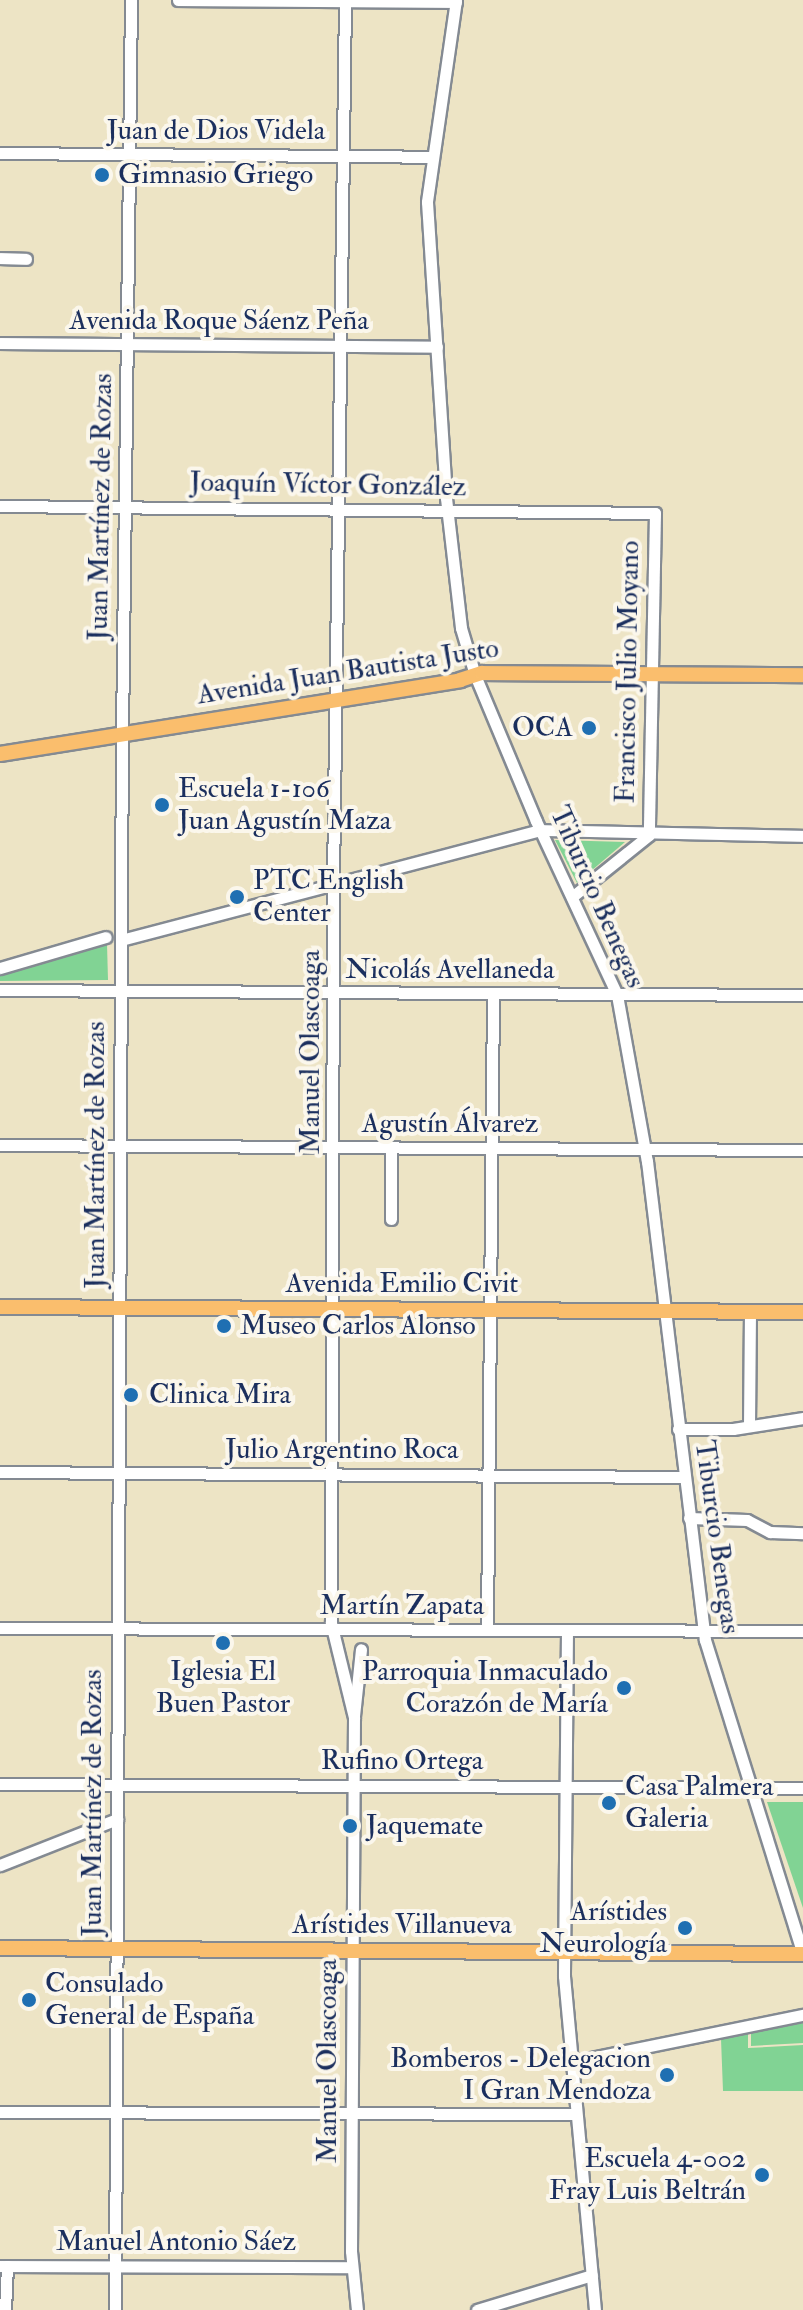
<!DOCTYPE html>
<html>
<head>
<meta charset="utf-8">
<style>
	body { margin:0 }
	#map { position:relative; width:803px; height:2310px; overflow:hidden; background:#ede4c5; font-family:"IM FELL Double Pica",serif }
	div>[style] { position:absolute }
	.green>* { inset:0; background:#81d394 }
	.roads { filter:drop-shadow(2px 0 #848a92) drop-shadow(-2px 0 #848a92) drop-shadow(0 2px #848a92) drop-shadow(0 -2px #848a92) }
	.minor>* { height:11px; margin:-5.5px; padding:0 5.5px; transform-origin:5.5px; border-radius:5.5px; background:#fff }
	.major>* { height:14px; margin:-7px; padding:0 7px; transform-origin:7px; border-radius:7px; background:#fabe6d }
	.dots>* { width:22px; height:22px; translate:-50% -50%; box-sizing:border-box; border:4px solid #fbf7ec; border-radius:50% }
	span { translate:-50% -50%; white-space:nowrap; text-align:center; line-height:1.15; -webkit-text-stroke:8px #fbf7ec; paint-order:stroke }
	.street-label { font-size:28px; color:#1b2f5e }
	.poi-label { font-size:28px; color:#1b2f5e }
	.left { translate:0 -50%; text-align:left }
	.right { translate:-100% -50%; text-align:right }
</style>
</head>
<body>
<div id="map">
	<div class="green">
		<div style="clip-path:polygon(555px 840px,625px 842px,577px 883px)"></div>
		<div style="clip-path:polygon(107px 944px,108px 980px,0 981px,0 974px)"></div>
		<div style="clip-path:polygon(767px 1802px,803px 1802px,803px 1908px)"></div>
		<div style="clip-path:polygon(803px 2023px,803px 2043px,751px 2046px,751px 2033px)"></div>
		<div style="clip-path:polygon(748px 2033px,748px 2048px,803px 2045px,803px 2091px,723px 2091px,721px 2039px)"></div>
	</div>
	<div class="roads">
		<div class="minor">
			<div style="left:178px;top:0;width:278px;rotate:0.4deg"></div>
			<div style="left:345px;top:0;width:883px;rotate:90.78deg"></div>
			<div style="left:333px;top:883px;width:740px;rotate:90.15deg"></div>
			<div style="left:331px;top:1623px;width:97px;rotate:76.3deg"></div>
			<div style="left:354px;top:1717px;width:534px;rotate:90.32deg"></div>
			<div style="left:351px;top:2251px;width:59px;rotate:84.2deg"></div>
			<div style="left:456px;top:0;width:204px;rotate:98.2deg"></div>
			<div style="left:427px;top:202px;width:297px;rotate:86.3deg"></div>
			<div style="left:446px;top:498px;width:131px;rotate:83.4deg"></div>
			<div style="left:461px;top:628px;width:49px;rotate:73.4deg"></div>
			<div style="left:475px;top:675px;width:158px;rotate:67.3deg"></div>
			<div style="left:536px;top:821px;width:192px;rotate:65deg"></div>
			<div style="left:617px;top:995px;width:169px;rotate:79.8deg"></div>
			<div style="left:647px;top:1161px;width:482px;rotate:83.1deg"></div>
			<div style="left:705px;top:1640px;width:329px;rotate:72.7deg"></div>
			<div style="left:0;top:153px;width:432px;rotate:0.5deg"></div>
			<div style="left:0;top:258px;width:26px;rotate:2deg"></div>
			<div style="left:0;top:343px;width:437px;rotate:0.5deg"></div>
			<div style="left:0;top:506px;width:655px;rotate:0.61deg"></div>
			<div style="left:655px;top:513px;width:322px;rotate:91.1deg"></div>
			<div style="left:649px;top:835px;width:99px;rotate:141.2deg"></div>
			<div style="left:121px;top:940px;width:433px;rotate:-14.7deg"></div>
			<div style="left:540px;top:830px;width:263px;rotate:1.3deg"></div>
			<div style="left:0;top:968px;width:110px;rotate:-16.3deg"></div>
			<div style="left:0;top:990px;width:803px;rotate:0.36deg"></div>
			<div style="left:0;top:1145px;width:803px;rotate:0.36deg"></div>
			<div style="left:391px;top:1148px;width:71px;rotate:90deg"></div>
			<div style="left:749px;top:1426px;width:114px;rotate:-89.5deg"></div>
			<div style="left:678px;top:1429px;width:55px"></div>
			<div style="left:733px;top:1429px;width:71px;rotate:-8.9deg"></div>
			<div style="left:0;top:1472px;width:684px;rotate:0.42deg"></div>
			<div style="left:689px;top:1518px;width:58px;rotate:2deg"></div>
			<div style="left:747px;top:1520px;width:26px;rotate:28deg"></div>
			<div style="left:770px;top:1532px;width:33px;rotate:2deg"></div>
			<div style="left:0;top:1628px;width:803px;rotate:0.21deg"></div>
			<div style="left:487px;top:1630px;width:636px;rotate:-89.46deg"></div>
			<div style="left:567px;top:1630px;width:346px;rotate:90.5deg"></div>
			<div style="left:564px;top:1976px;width:335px;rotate:84.7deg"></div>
			<div style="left:354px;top:1716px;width:67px;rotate:-84deg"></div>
			<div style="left:0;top:1784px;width:803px;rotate:0.29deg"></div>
			<div style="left:0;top:1865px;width:126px;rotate:-21.5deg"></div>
			<div style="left:571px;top:2062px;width:237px;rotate:-11.5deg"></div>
			<div style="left:0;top:2112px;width:576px;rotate:0.2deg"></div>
			<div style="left:0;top:2266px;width:352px;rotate:0.2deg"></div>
			<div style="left:5px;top:2310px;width:44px;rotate:-87.4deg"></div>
			<div style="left:115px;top:2310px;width:1575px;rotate:-89.75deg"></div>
			<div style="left:122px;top:735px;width:735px;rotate:-89.3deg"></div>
			<div style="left:477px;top:2310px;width:120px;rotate:-16.9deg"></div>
		</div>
		<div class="major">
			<div style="left:0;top:754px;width:466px;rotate:-9.1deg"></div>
			<div style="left:460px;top:680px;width:23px;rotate:-18deg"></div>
			<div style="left:482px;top:673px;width:321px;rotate:0.4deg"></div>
			<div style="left:0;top:1307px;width:803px;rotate:0.36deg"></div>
			<div style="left:0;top:1948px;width:803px;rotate:0.43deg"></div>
		</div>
	</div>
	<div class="dots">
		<div style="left:102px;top:175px;background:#1f6fb2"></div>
		<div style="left:589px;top:728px;background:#1f6fb2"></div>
		<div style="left:162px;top:805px;background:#1f6fb2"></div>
		<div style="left:237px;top:897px;background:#1f6fb2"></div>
		<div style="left:224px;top:1326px;background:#1f6fb2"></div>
		<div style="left:131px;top:1395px;background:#1f6fb2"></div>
		<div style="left:223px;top:1643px;background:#1f6fb2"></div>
		<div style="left:624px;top:1688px;background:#1f6fb2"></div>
		<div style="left:609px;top:1803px;background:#1f6fb2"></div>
		<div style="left:350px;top:1826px;background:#1f6fb2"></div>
		<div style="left:685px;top:1928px;background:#1f6fb2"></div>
		<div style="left:29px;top:2000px;background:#1f6fb2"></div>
		<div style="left:667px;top:2075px;background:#1f6fb2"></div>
		<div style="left:762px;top:2175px;background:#1f6fb2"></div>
	</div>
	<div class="street-label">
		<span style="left:216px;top:131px">Juan de Dios Videla</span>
		<span style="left:219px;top:321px">Avenida Roque Sáenz Peña</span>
		<span style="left:328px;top:485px;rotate:1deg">Joaquín Víctor González</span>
		<span style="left:101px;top:507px;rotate:-89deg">Juan Martínez de Rozas</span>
		<span style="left:348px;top:672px;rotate:-9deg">Avenida Juan Bautista Justo</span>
		<span style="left:628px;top:672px;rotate:-89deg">Francisco Julio Moyano</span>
		<span style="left:597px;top:897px;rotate:66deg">Tiburcio Benegas</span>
		<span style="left:450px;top:970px">Nicolás Avellaneda</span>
		<span style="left:311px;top:1052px;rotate:-90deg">Manuel Olascoaga</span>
		<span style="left:450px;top:1124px">Agustín Álvarez</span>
		<span style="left:96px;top:1155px;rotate:-90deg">Juan Martínez de Rozas</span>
		<span style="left:402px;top:1284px">Avenida Emilio Civit</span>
		<span style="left:342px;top:1450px">Julio Argentino Roca</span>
		<span style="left:717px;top:1537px;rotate:82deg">Tiburcio Benegas</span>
		<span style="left:402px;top:1606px">Martín Zapata</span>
		<span style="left:402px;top:1761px">Rufino Ortega</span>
		<span style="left:93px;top:1803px;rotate:-90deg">Juan Martínez de Rozas</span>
		<span style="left:402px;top:1925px">Arístides Villanueva</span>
		<span style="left:328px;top:2061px;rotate:-90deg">Manuel Olascoaga</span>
		<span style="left:176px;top:2242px">Manuel Antonio Sáez</span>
	</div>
	<div class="poi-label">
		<span class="left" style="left:118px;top:175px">Gimnasio Griego</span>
		<span class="right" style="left:573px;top:728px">OCA</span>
		<span class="left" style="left:178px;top:805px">Escuela 1-106<br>Juan Agustín Maza</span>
		<span class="left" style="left:253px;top:897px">PTC English<br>Center</span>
		<span class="left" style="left:240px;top:1326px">Museo Carlos Alonso</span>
		<span class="left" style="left:149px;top:1395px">Clinica Mira</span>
		<span style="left:223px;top:1688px">Iglesia El<br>Buen Pastor</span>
		<span class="right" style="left:608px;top:1688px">Parroquia Inmaculado<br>Corazón de María</span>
		<span class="left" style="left:625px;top:1803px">Casa Palmera<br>Galeria</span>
		<span class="left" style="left:366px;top:1826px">Jaquemate</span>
		<span class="right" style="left:667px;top:1928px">Arístides<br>Neurología</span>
		<span class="left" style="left:45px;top:2000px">Consulado<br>General de España</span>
		<span class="right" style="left:651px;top:2075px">Bomberos - Delegacion<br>I Gran Mendoza</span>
		<span class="right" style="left:746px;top:2175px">Escuela 4-002<br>Fray Luis Beltrán</span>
	</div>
</div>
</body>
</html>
